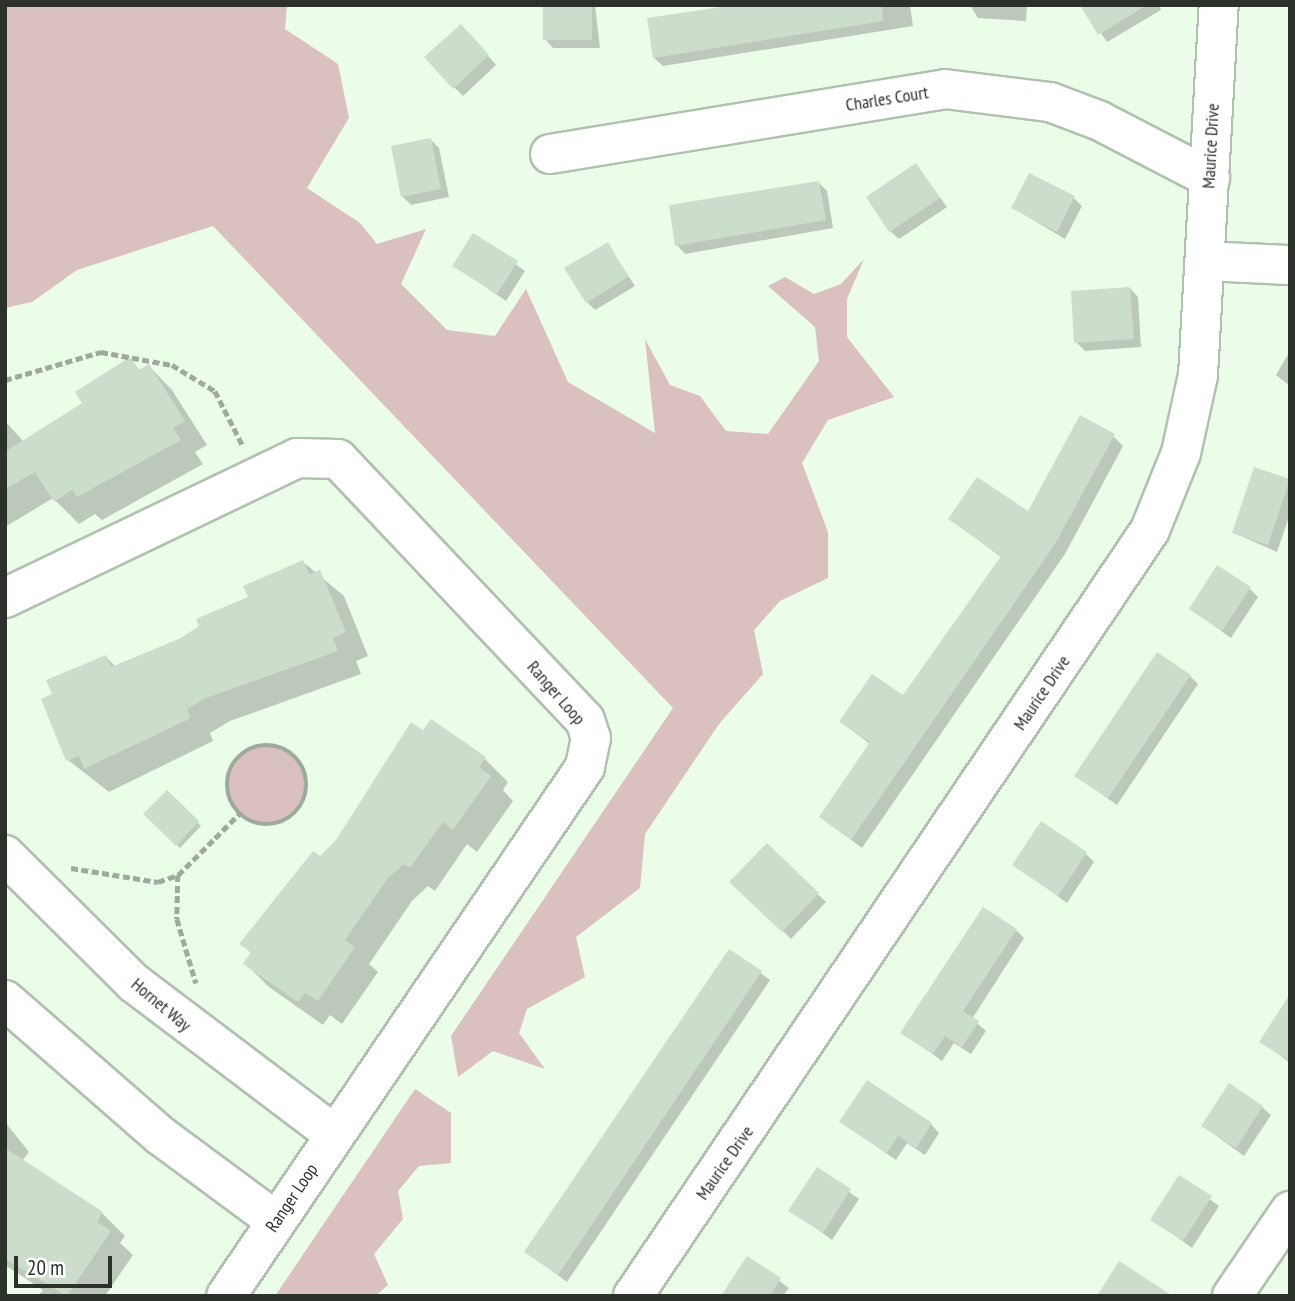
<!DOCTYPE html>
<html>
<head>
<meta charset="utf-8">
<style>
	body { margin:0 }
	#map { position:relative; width:1295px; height:1301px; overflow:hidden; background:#ebfce9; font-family:"PT Sans Narrow",sans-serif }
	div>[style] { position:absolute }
	.green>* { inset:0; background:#dac0bf }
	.round { border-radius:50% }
	.shadow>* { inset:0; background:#0003 }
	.building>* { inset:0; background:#ccddcb }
	.path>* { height:4.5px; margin-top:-2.25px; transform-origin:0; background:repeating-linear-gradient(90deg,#9daa9c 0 7px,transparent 0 10.5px) }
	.path>.ring { margin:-2.25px; padding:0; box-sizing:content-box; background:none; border:4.5px solid #9daa9c; border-radius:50% }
	.roads { filter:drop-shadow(2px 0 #b1c1af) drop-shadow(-2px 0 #b1c1af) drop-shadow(0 2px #b1c1af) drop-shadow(0 -2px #b1c1af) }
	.minor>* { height:38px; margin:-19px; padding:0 19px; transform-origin:19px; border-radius:19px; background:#fff }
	span { translate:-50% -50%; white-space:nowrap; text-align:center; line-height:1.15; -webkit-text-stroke:5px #fff; paint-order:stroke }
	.street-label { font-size:18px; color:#2c322b }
	.frame { position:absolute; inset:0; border:7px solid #2c322b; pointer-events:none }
	.scale { position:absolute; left:14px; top:1256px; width:98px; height:32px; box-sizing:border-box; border:4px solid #2c322b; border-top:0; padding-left:9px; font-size:21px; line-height:24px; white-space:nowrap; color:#2c322b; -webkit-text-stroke:5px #fff; paint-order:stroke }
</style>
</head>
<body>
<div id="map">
	<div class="green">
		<div style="clip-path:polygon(5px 5px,287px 5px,285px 29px,338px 64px,349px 118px,307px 188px,360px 223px,377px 244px,426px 229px,401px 284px,447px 330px,495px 336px,526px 289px,568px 382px,655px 433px,645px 339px,670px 385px,700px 396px,726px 431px,768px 434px,819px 361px,815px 327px,768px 286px,785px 277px,814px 294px,841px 284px,864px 259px,847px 299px,847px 337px,894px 397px,828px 420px,802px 463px,828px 532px,828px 578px,780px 601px,754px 630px,763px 674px,719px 724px,645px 834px,640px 888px,576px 937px,585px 977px,527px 1009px,519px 1033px,545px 1069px,493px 1051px,458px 1077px,451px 1036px,673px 708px,213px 226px,77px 270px,32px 302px,5px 308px)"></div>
		<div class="round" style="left:227px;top:745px;width:80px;height:80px"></div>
		<div style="clip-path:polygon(415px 1089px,451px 1113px,451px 1163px,419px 1166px,398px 1191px,403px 1219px,374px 1254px,388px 1285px,375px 1296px,275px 1296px)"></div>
	</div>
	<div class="shadow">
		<div style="clip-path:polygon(545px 5px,595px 5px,600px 48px,553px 48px,545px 39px)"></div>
		<div style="clip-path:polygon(741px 5px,910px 5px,913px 26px,663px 66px,654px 58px)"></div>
		<div style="clip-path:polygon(970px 5px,1027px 5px,1026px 21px,978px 18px)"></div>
		<div style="clip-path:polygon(1082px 5px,1159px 5px,1161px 10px,1107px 42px)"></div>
		<div style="clip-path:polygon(469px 34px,496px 65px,463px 96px,454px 87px)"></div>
		<div style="clip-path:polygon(430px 139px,439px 148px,449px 197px,411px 205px,403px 197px)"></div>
		<div style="clip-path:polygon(916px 165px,947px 207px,899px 239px,890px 231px)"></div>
		<div style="clip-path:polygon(818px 182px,827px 191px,833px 228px,685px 254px,677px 245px)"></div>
		<div style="clip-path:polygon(1074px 198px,1082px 206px,1065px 239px,1013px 208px)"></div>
		<div style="clip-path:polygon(474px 235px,525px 271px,506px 301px,455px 266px)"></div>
		<div style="clip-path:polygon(607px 244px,635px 286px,595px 310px,587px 302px)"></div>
		<div style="clip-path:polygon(1130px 288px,1138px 297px,1141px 347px,1085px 351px,1076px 342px)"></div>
		<div style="clip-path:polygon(1290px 351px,1290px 386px,1276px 375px)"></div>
		<div style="clip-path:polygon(130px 360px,141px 371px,149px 366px,172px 390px,207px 445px,195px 452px,203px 464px,102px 520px,95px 514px,79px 524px,53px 498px,5px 527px,5px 421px,24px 442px,84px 403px)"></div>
		<div style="clip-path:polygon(1113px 436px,1123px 446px,1065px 554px,862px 848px,821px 817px,870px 744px,841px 722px,904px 698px,1002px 558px,951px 519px,1028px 514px)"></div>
		<div style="clip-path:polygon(1256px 469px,1290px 480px,1290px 514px,1277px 552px,1234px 533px)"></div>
		<div style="clip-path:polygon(303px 562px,344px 596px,368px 656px,356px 661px,361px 674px,230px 721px,210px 733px,213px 741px,109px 792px,68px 760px,54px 695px,106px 657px,116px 667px,182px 639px)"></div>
		<div style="clip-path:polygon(1250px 589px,1258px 597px,1231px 638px,1191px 609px)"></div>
		<div style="clip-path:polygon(1190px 676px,1198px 684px,1117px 805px,1076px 776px)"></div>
		<div style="clip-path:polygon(423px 733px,485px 759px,508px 782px,503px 790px,513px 801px,477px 852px,467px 844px,435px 891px,428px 886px,412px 901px,369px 964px,378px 972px,342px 1024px,330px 1015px,323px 1025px,269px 987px,245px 963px,252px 954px,242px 944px,337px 841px)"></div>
		<div style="clip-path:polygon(167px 792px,201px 826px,180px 848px,146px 814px)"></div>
		<div style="clip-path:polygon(767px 845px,826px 902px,791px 939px,732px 881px)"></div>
		<div style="clip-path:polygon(1085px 853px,1094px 862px,1067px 903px,1014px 864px)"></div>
		<div style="clip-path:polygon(1016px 930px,1024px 938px,972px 1019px,986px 1031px,971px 1054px,954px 1043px,942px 1061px,902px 1032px)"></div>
		<div style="clip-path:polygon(730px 951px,770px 980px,567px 1282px,526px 1252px)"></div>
		<div style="clip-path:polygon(1290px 1001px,1290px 1063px,1261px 1041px)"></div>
		<div style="clip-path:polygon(1262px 1107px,1271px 1115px,1244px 1156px,1203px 1126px)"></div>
		<div style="clip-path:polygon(5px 1122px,29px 1152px,22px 1161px,102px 1213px,125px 1236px,120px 1243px,133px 1255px,105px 1296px,38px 1296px,43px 1290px,5px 1265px)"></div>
		<div style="clip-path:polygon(841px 1122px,931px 1124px,939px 1133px,925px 1155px,907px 1143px,896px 1160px)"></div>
		<div style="clip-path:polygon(817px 1169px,859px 1199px,832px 1240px,791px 1210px)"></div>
		<div style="clip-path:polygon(1180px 1177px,1219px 1206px,1192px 1248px,1152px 1219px)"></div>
		<div style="clip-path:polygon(748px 1258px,789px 1288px,783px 1296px,724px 1296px)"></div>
	</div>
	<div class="building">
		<div style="clip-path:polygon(543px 5px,592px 5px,592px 40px,543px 40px)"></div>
		<div style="clip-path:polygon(735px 5px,882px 5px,883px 21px,653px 58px,647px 18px)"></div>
		<div style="clip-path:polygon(1080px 5px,1147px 5px,1098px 35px)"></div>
		<div style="clip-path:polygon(461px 24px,489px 55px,453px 89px,424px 57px)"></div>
		<div style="clip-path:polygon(431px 138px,441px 189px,401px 197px,391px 146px)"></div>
		<div style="clip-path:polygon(916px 163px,940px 198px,889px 232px,866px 197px)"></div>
		<div style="clip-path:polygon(1029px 173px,1075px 196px,1057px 232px,1011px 208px)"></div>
		<div style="clip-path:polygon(819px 181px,826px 220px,675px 246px,669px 205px)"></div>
		<div style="clip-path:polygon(473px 233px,518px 261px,497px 294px,452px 266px)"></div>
		<div style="clip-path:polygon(608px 242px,628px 277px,586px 303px,564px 268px)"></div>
		<div style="clip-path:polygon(1130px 287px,1134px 339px,1074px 343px,1071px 291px)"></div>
		<div style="clip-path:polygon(130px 357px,139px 370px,149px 364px,185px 421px,173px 428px,181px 440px,77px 497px,72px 490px,54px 502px,35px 472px,5px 489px,5px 452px,82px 403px,75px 392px)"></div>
		<div style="clip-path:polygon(1080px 415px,1115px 434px,1055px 544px,851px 840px,819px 817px,870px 742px,839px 722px,872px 674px,903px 695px,1001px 556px,948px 519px,977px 477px,1028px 511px)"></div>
		<div style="clip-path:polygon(1254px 467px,1290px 479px,1268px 545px,1232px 533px)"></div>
		<div style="clip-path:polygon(303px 560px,309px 574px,320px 570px,346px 632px,333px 638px,338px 651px,206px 698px,187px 709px,191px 718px,84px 769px,79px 756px,66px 761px,41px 699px,52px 694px,46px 680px,106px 655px,111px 667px,181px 638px,199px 626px,196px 619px,248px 597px,243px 586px)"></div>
		<div style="clip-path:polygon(1217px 565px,1251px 587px,1222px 631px,1189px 609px)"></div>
		<div style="clip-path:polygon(1157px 652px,1191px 675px,1108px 798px,1074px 776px)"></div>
		<div style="clip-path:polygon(431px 719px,486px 757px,479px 767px,491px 776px,453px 830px,443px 822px,410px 868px,404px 864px,388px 878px,345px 940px,355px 947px,318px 1001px,305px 993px,298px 1002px,243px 964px,251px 952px,239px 944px,313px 851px,320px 856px,336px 840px,411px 722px,423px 730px)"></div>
		<div style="clip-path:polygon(167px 790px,199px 821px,176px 846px,143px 814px)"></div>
		<div style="clip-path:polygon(1041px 821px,1087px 852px,1058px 896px,1012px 865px)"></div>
		<div style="clip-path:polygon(767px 843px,819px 893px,782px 932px,729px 882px)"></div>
		<div style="clip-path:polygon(983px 907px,1017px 929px,963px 1011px,979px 1021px,962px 1047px,945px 1036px,933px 1054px,900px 1033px)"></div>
		<div style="clip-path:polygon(729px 949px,762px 971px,558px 1275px,524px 1252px)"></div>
		<div style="clip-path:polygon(1290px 994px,1290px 1061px,1259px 1042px)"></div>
		<div style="clip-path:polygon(867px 1080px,932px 1123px,916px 1148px,898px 1136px,887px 1153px,839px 1122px)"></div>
		<div style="clip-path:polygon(1229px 1083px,1263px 1106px,1236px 1148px,1201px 1126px)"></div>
		<div style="clip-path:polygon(5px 1148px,103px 1212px,97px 1222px,111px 1231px,67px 1296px,5px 1259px)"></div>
		<div style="clip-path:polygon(817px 1167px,851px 1189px,823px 1233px,788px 1211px)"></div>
		<div style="clip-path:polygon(1179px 1175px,1212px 1196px,1183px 1241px,1150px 1220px)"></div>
		<div style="clip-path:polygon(747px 1256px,781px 1278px,770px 1296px,721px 1296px)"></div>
		<div style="clip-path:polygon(1119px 1261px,1173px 1296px,1097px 1296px)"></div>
	</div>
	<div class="path">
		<div style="left:5px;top:380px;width:100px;rotate:-16.3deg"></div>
		<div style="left:101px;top:352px;width:72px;rotate:10.4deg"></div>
		<div style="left:172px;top:365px;width:50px;rotate:31.2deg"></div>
		<div style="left:215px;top:391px;width:62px;rotate:63deg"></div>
		<div class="ring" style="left:227px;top:745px;width:75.5px;height:75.5px"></div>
		<div style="left:71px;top:868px;width:88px;rotate:9.1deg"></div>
		<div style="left:158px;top:882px;width:21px;rotate:-19deg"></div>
		<div style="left:178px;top:875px;width:86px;rotate:-45deg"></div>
		<div style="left:178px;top:875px;width:44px;rotate:91.3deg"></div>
		<div style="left:177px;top:919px;width:67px;rotate:73.5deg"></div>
		<div style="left:5px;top:1260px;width:1px;rotate:-45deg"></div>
	</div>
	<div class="roads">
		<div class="minor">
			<div style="left:550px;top:154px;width:400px;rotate:-9.3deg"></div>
			<div style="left:945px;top:89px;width:106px;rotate:7.1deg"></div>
			<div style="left:1050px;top:102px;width:53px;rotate:20.8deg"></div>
			<div style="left:1100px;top:121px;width:124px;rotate:27.4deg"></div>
			<div style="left:1205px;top:261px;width:85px;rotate:2.7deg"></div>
			<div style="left:5px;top:598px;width:324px;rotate:-25.6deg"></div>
			<div style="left:297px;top:458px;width:41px;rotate:1.4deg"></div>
			<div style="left:338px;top:459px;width:359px;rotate:46.6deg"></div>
			<div style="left:585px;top:720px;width:19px;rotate:72deg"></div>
			<div style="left:591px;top:738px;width:30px;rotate:102deg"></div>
			<div style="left:585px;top:767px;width:639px;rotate:124.16deg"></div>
			<div style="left:5px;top:855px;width:182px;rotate:44.8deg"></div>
			<div style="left:134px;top:983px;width:252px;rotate:37.1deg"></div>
			<div style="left:5px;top:1000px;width:207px;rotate:41.1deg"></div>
			<div style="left:161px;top:1136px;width:143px;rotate:36.5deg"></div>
			<div style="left:633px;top:1296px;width:924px;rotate:-55.98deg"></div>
			<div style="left:1150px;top:530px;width:83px;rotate:-68.1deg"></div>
			<div style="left:1181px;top:453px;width:80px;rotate:-77.7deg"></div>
			<div style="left:1198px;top:375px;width:371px;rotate:-86.8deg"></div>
			<div style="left:1232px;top:1296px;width:103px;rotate:-55.7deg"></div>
		</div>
	</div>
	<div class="street-label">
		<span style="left:887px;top:99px;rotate:-9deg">Charles Court</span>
		<span style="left:1211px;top:146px;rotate:-87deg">Maurice Drive</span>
		<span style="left:556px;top:693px;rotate:49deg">Ranger Loop</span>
		<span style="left:1042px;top:693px;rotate:-56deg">Maurice Drive</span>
		<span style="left:161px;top:1005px;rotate:40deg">Hornet Way</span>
		<span style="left:725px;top:1163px;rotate:-55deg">Maurice Drive</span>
		<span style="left:292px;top:1198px;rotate:-56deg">Ranger Loop</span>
	</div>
	<div class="frame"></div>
	<div class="scale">20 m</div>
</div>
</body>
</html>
